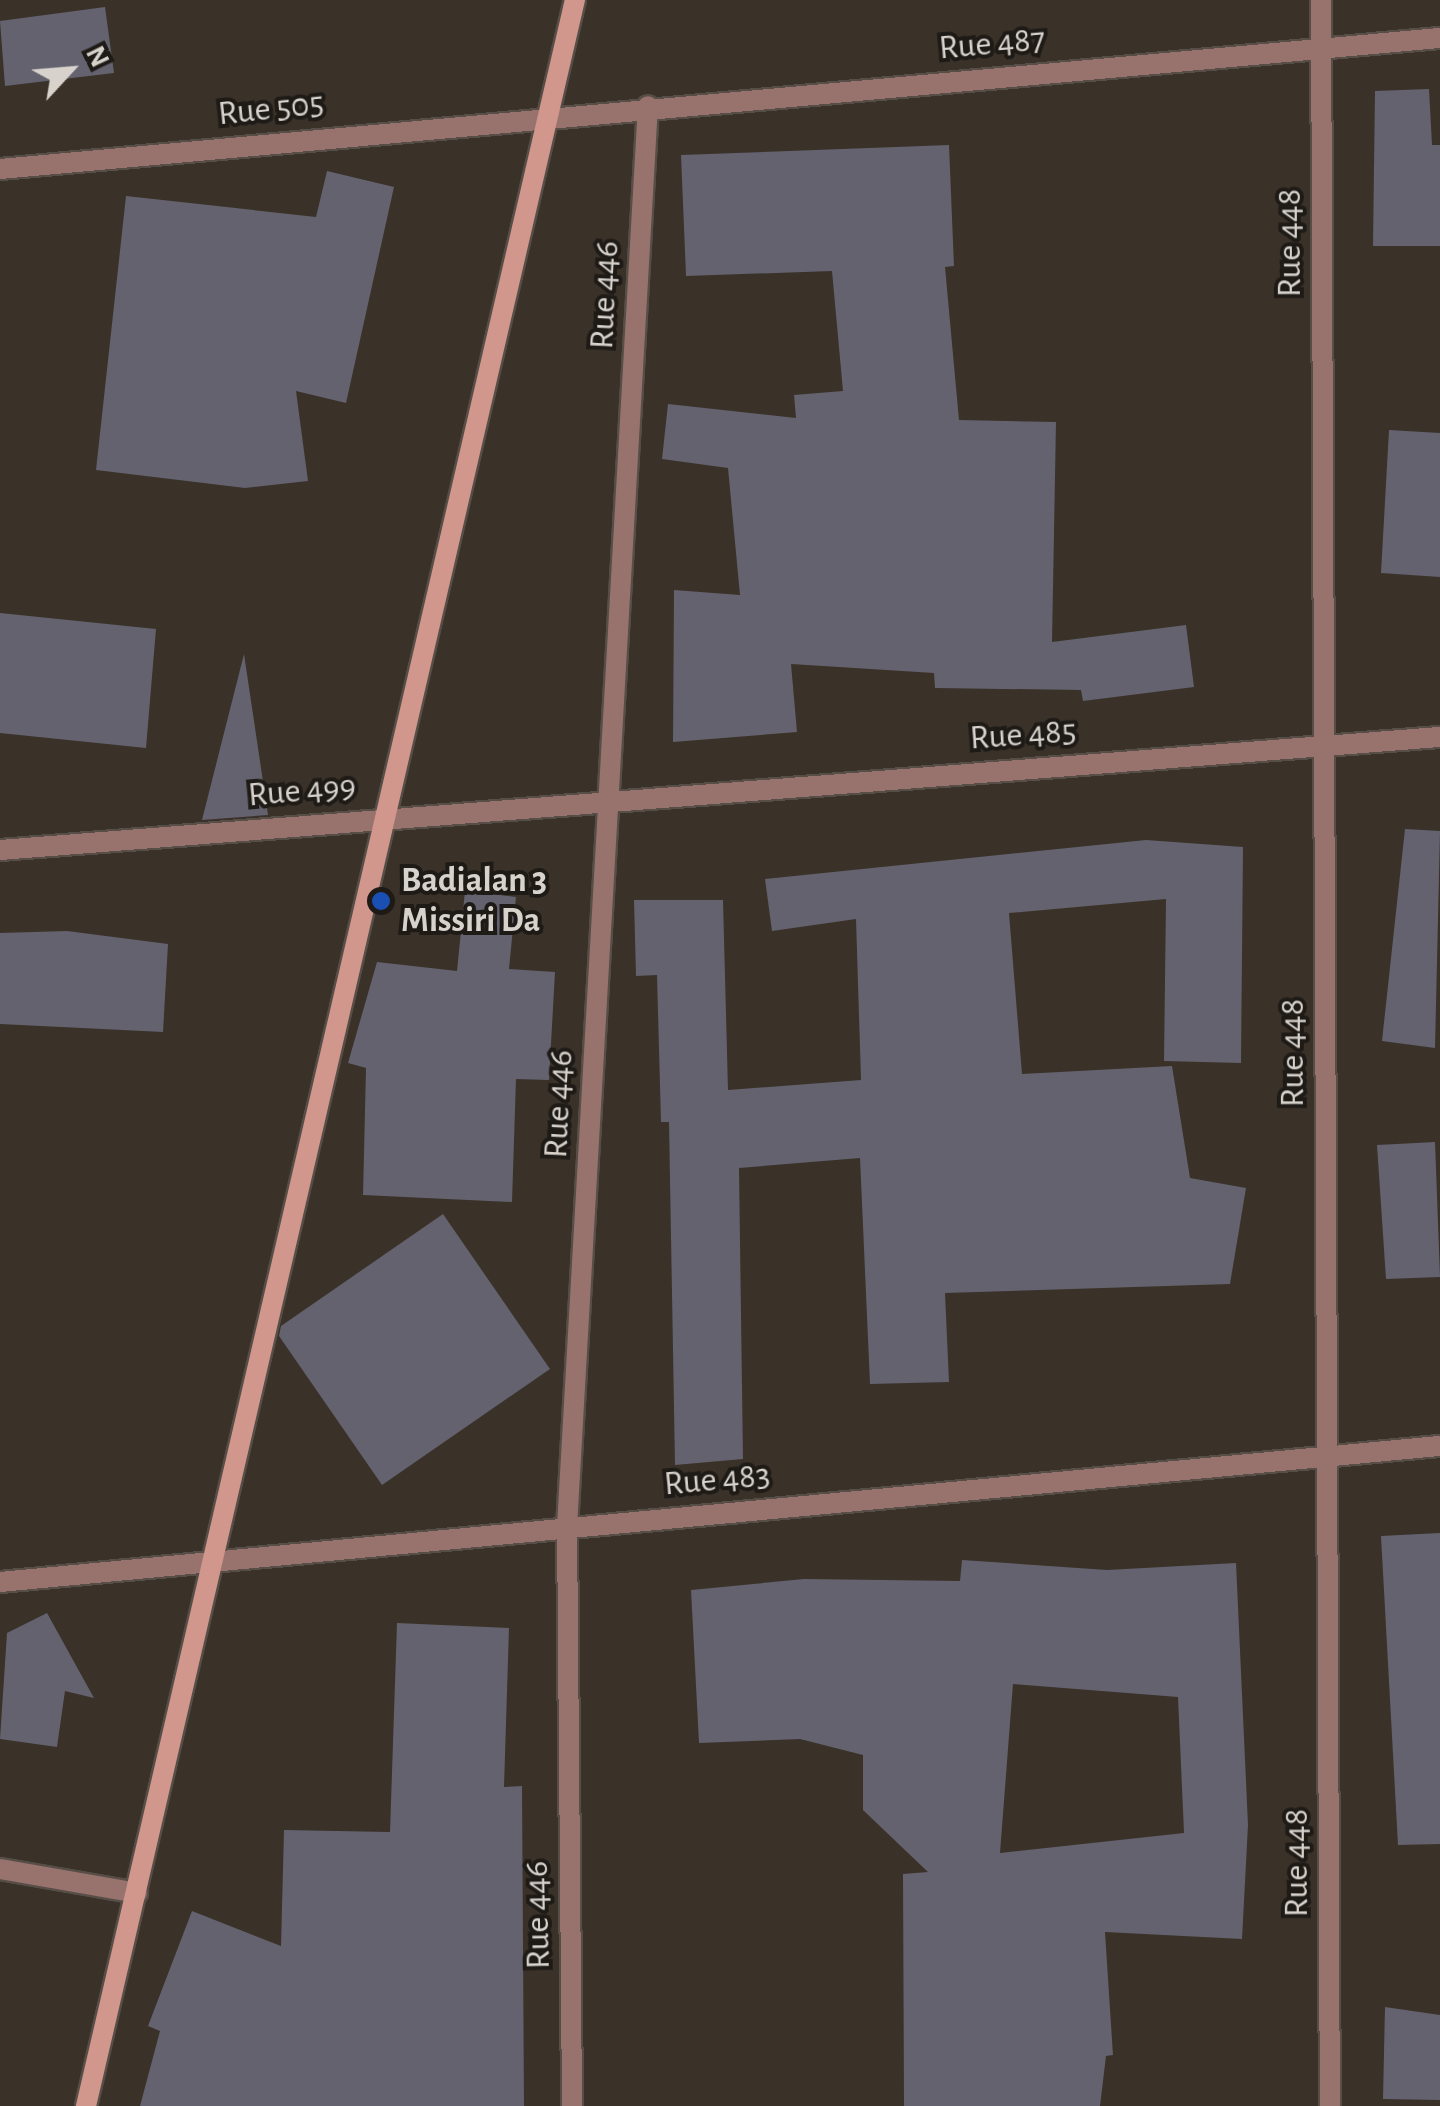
<!DOCTYPE html>
<html>
<head>
<meta charset="utf-8">
<style>
	body { margin:0 }
	#map { position:relative; width:1440px; height:2106px; overflow:hidden; background:#3a3129; font-family:"Alegreya Sans",sans-serif }
	div>[style] { position:absolute }
	.building>* { inset:0; background:#63626e }
	.roads { filter:drop-shadow(2px 0 #564e47) drop-shadow(-2px 0 #564e47) drop-shadow(0 2px #564e47) drop-shadow(0 -2px #564e47) }
	.street>* { height:20px; margin:-10px; padding:0 10px; transform-origin:10px; border-radius:10px; background:#98736d }
	.secondary>* { height:20px; margin:-10px; padding:0 10px; transform-origin:10px; border-radius:10px; background:#d1968c }
	.dots>* { width:28px; height:28px; translate:-50% -50%; box-sizing:border-box; border:5px solid #1e1a16; border-radius:50% }
	span { translate:-50% -50%; white-space:nowrap; text-align:center; line-height:1.15; -webkit-text-stroke:8px #1e1a16; paint-order:stroke }
	.street-label { font-size:35px; color:#d8d2cd }
	.poi-label { font-size:35px; color:#d8d2cd; font-weight:700 }
	.left { translate:0 -50%; text-align:left }
	.north { position:absolute; left:20px; top:20px; width:100px; height:100px; -webkit-text-stroke:8px #1e1a16; paint-order:stroke; rotate:64deg; font-size:28px; font-weight:700; line-height:40px; text-align:center; color:#d8d2cd }
	.north::after { content:''; display:block; margin:auto; width:35px; height:45px; background:#d8d2cd; clip-path:polygon(50% 0,100% 100%,50% 72%,0 100%) }
</style>
</head>
<body>
<div id="map">
	<div class="building">
		<div style="clip-path:polygon(105px 7px,114px 73px,5px 86px,0 21px)"></div>
		<div style="clip-path:polygon(1429px 89px,1432px 145px,1440px 145px,1440px 246px,1373px 246px,1375px 91px)"></div>
		<div style="clip-path:polygon(949px 145px,954px 266px,945px 267px,959px 420px,1056px 422px,1052px 642px,1186px 625px,1194px 687px,1083px 701px,1081px 690px,935px 688px,934px 673px,791px 664px,797px 732px,673px 742px,674px 590px,740px 595px,728px 468px,662px 459px,668px 404px,796px 418px,794px 395px,843px 391px,832px 271px,686px 276px,681px 155px)"></div>
		<div style="clip-path:polygon(327px 171px,394px 187px,346px 403px,296px 391px,308px 481px,245px 488px,96px 470px,126px 196px,316px 217px)"></div>
		<div style="clip-path:polygon(1389px 430px,1440px 433px,1440px 577px,1381px 573px)"></div>
		<div style="clip-path:polygon(0 613px,156px 629px,146px 748px,0 733px)"></div>
		<div style="clip-path:polygon(244px 654px,268px 815px,202px 820px)"></div>
		<div style="clip-path:polygon(1405px 829px,1440px 831px,1435px 1048px,1382px 1041px)"></div>
		<div style="clip-path:polygon(1146px 840px,1243px 847px,1241px 1063px,1164px 1061px,1166px 899px,1009px 913px,1022px 1074px,1172px 1066px,1190px 1178px,1246px 1188px,1230px 1284px,945px 1293px,949px 1382px,870px 1384px,860px 1158px,739px 1168px,743px 1459px,675px 1465px,669px 1122px,661px 1122px,657px 975px,636px 976px,634px 900px,723px 900px,728px 1090px,861px 1080px,856px 919px,772px 931px,765px 879px)"></div>
		<div style="clip-path:polygon(465px 891px,516px 897px,509px 969px,555px 972px,549px 1080px,516px 1079px,512px 1202px,363px 1195px,366px 1068px,348px 1063px,377px 962px,457px 971px)"></div>
		<div style="clip-path:polygon(67px 931px,168px 944px,163px 1032px,0 1024px,0 933px)"></div>
		<div style="clip-path:polygon(1435px 1142px,1440px 1277px,1386px 1279px,1377px 1145px)"></div>
		<div style="clip-path:polygon(443px 1214px,550px 1369px,382px 1485px,279px 1336px,281px 1326px)"></div>
		<div style="clip-path:polygon(1440px 1533px,1440px 1844px,1398px 1845px,1381px 1536px)"></div>
		<div style="clip-path:polygon(evenodd,962px 1560px,1107px 1570px,1236px 1563px,1248px 1825px,1242px 1939px,1105px 1932px,1113px 2055px,1106px 2056px,1100px 2106px,904px 2106px,903px 1874px,928px 1872px,863px 1810px,863px 1755px,800px 1739px,699px 1743px,691px 1590px,804px 1579px,960px 1581px,962px 1560px,1013px 1684px,1178px 1697px,1184px 1833px,1000px 1853px,1013px 1684px)"></div>
		<div style="clip-path:polygon(47px 1613px,94px 1698px,65px 1691px,57px 1747px,0 1739px,7px 1633px)"></div>
		<div style="clip-path:polygon(397px 1623px,509px 1628px,504px 1787px,522px 1786px,524px 2106px,140px 2106px,160px 2031px,148px 2026px,192px 1911px,281px 1946px,284px 1830px,390px 1832px)"></div>
		<div style="clip-path:polygon(1385px 2007px,1440px 2015px,1440px 2100px,1383px 2099px)"></div>
	</div>
	<div class="roads">
		<div class="street">
			<div style="left:1321px;top:0;width:2106px;rotate:89.76deg"></div>
			<div style="left:0;top:169px;width:1446px;rotate:-5.2deg"></div>
			<div style="left:0;top:850px;width:1444px;rotate:-4.49deg"></div>
			<div style="left:0;top:1582px;width:1446px;rotate:-5.4deg"></div>
			<div style="left:0;top:1869px;width:139px;rotate:9.9deg"></div>
			<div style="left:572px;top:2106px;width:579px;rotate:-90.49deg"></div>
			<div style="left:567px;top:1527px;width:1423px;rotate:-86.74deg"></div>
		</div>
		<div class="secondary">
			<div style="left:86px;top:2106px;width:2162px;rotate:-76.93deg"></div>
		</div>
	</div>
	<div class="dots">
		<div style="left:381px;top:901px;background:#1a4fb4"></div>
	</div>
	<div class="street-label">
		<span style="left:992px;top:44px;rotate:-5deg">Rue 487</span>
		<span style="left:271px;top:109px;rotate:-6deg">Rue 505</span>
		<span style="left:1290px;top:243px;rotate:-90deg">Rue 448</span>
		<span style="left:605px;top:295px;rotate:-87deg">Rue 446</span>
		<span style="left:1023px;top:735px;rotate:-4deg">Rue 485</span>
		<span style="left:302px;top:791px;rotate:-5deg">Rue 499</span>
		<span style="left:1293px;top:1053px;rotate:-90deg">Rue 448</span>
		<span style="left:559px;top:1104px;rotate:-87deg">Rue 446</span>
		<span style="left:717px;top:1480px;rotate:-5deg">Rue 483</span>
		<span style="left:1297px;top:1863px;rotate:-90deg">Rue 448</span>
		<span style="left:538px;top:1915px;rotate:-91deg">Rue 446</span>
	</div>
	<div class="poi-label">
		<span class="left" style="left:401px;top:901px">Badialan 3<br>Missiri Da</span>
	</div>
	<div class="north">N</div>
</div>
</body>
</html>
